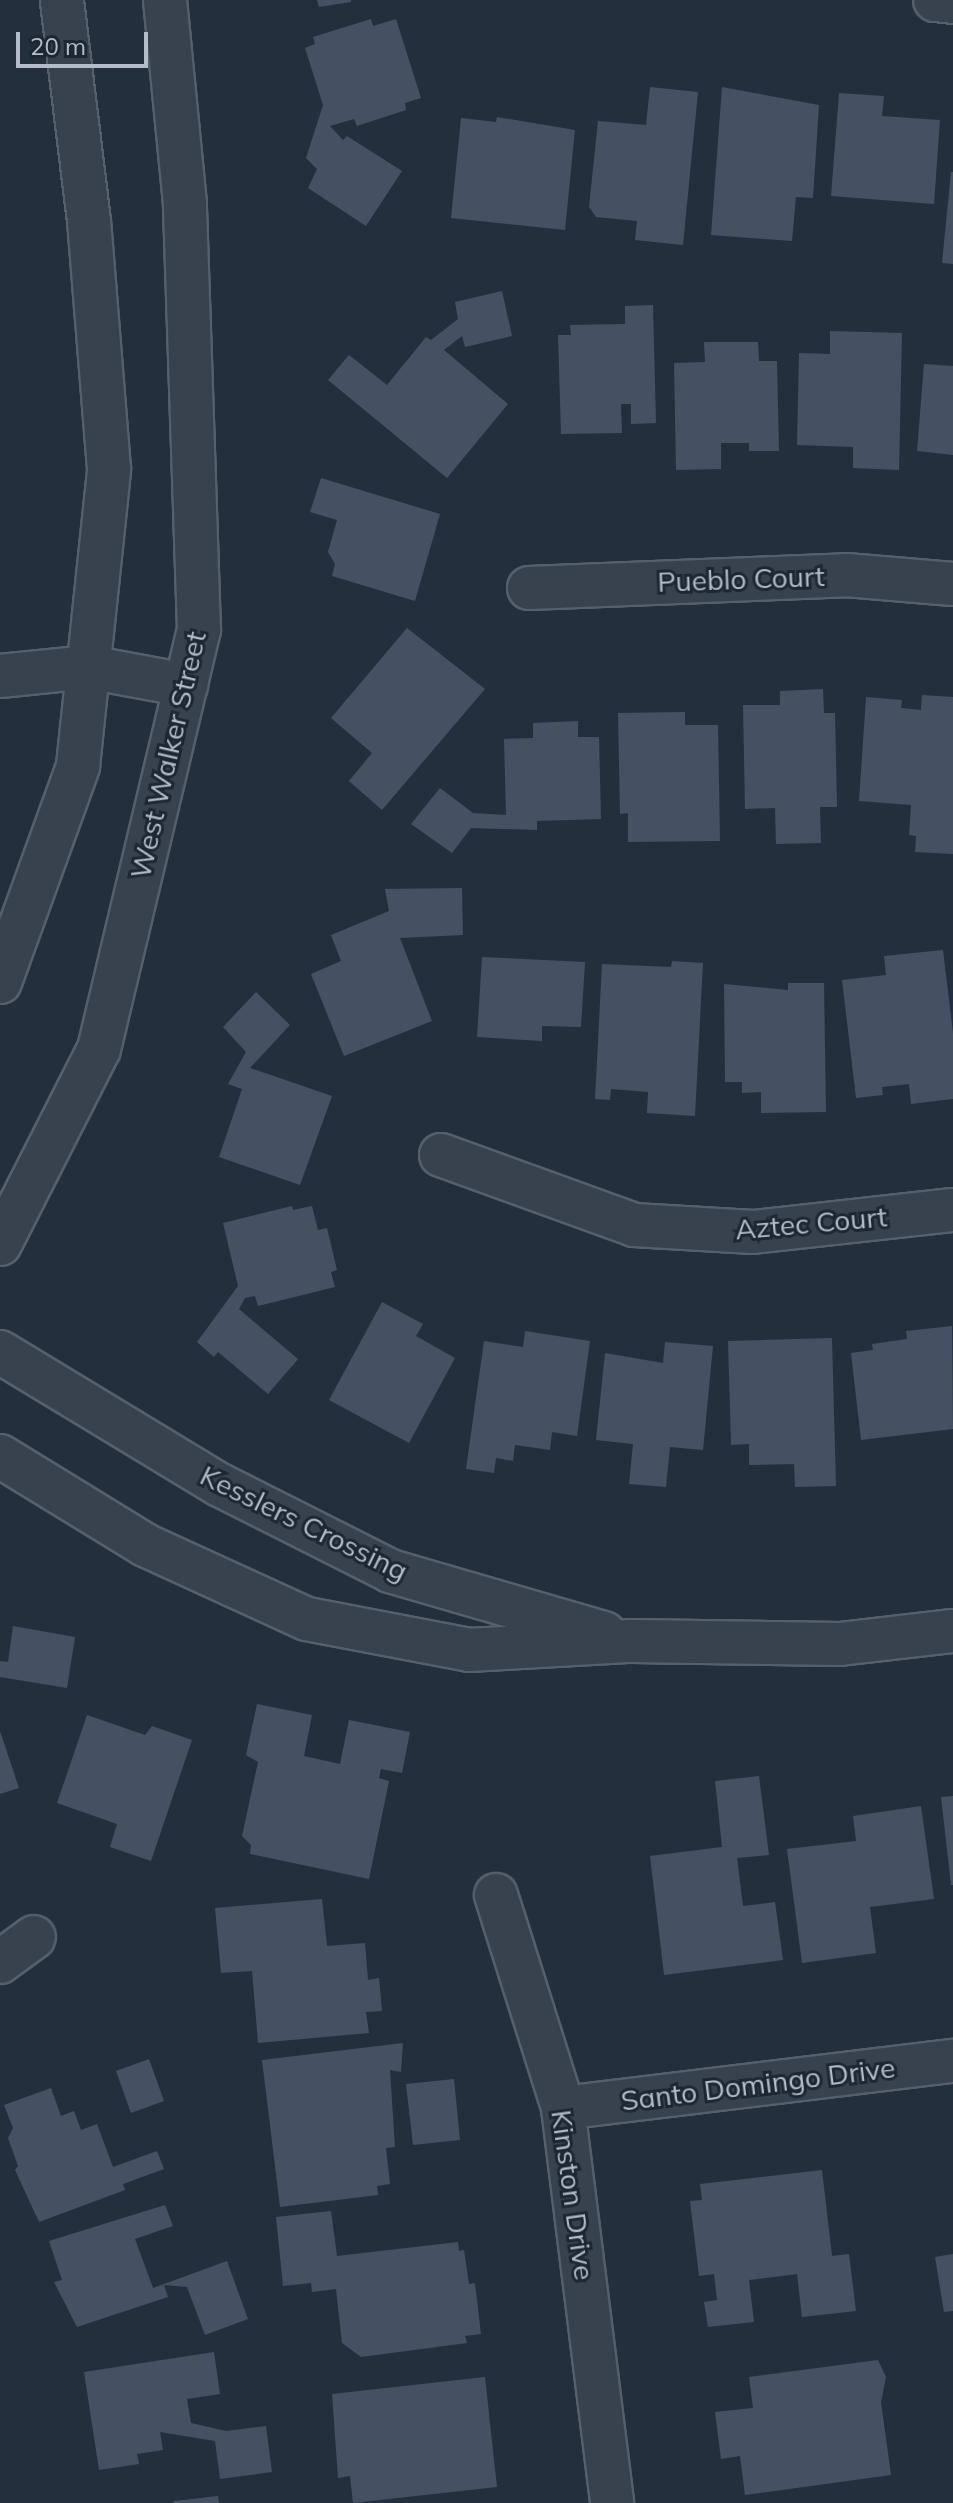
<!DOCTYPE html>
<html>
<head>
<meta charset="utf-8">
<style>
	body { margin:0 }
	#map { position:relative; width:953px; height:2503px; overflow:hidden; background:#242f3e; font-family:Mulish,sans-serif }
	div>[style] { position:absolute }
	.building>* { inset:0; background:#455162 }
	.roads { filter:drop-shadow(2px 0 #565f6c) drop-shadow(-2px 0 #565f6c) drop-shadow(0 2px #565f6c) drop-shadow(0 -2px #565f6c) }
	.minor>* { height:42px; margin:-21px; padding:0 21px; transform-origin:21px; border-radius:21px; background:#38414e }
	span { translate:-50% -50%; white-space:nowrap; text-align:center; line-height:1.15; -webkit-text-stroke:6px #1d2633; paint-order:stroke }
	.street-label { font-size:28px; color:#b4bcc9 }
	.scale { position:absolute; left:16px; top:32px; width:132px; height:36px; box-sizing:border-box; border:4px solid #b4bcc9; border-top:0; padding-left:10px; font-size:24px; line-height:28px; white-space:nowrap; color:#b4bcc9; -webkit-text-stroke:6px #1d2633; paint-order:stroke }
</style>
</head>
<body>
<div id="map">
	<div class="building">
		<div style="clip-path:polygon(317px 0,351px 0,351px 2px,319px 7px)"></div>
		<div style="clip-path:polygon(371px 19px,373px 26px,396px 19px,421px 98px,405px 103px,406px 110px,357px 126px,354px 119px,330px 126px,343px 140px,347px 136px,402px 171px,366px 226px,308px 188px,317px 169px,306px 158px,323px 105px,305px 48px,315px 44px,313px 37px)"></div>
		<div style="clip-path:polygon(650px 87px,698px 92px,683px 245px,635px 240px,637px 221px,596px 217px,589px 207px,598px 121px,646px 125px)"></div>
		<div style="clip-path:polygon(722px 87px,819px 105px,813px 198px,796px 197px,792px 241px,711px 235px)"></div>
		<div style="clip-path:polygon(839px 93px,884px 96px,882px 116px,940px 120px,934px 204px,831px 196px)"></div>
		<div style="clip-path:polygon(497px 117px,575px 130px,565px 230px,451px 218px,461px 118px,496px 122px)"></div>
		<div style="clip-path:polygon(951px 172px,953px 172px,953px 264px,942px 263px)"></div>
		<div style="clip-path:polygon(502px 291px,512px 336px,465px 347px,462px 336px,444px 350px,508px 404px,447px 478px,328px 380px,349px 355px,387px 385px,426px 337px,431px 340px,458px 319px,455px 302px)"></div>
		<div style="clip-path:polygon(653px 305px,656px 423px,631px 424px,631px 404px,621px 404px,622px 433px,561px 434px,558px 335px,571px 335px,570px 325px,625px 324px,625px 306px)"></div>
		<div style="clip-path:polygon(830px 331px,902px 333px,899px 470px,853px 468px,853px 447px,797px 445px,799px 353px,830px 354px)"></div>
		<div style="clip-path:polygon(704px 342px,758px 342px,759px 361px,777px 361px,779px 451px,749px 451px,749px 443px,721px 443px,721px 469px,676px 470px,674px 363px,705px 362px)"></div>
		<div style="clip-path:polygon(924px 364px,953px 366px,953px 455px,917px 451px)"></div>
		<div style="clip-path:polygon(321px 478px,440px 514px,415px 601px,332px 576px,335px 564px,328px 552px,337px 520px,310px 512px)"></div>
		<div style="clip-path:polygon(407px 628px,485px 689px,382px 810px,349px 781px,372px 753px,331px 718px)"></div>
		<div style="clip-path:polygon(823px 689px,824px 713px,835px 713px,837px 807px,820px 807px,821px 843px,776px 844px,775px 808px,745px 809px,743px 705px,780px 705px,780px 691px)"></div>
		<div style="clip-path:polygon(922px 695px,953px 697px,953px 854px,915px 852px,916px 836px,909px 835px,911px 805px,859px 801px,866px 697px,902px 700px,901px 708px,921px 710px)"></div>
		<div style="clip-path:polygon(685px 712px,685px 725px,718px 725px,720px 841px,628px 842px,628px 813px,620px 814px,618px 713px)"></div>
		<div style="clip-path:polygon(578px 721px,578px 737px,599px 737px,601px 819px,537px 821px,537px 830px,471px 828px,452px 853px,411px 824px,440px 788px,473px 813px,506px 815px,504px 739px,533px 738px,533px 723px)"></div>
		<div style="clip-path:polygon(462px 888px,463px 935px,400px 938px,432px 1021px,344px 1056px,311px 974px,341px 961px,331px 935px,389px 911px,385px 889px)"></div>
		<div style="clip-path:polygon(943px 950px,953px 1033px,953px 1099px,911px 1104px,909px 1084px,882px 1087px,883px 1095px,856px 1098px,842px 980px,886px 975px,884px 956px)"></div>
		<div style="clip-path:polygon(482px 957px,585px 962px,581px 1027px,542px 1026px,542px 1041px,477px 1037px)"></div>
		<div style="clip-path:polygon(672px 961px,703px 963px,695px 1116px,647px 1113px,648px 1092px,611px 1089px,610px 1100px,595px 1099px,602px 964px,671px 967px)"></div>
		<div style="clip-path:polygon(788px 983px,824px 983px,826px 1112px,761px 1113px,761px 1092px,742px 1093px,742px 1082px,725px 1082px,724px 984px,788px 990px)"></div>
		<div style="clip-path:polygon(256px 992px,290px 1025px,250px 1068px,332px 1096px,300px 1185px,219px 1157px,242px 1089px,228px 1084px,246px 1052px,223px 1027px)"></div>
		<div style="clip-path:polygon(292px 1206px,293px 1210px,312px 1206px,318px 1230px,327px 1228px,337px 1270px,331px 1272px,335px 1287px,258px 1306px,255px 1296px,245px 1298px,239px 1309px,298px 1359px,268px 1394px,218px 1352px,214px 1357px,197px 1342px,238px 1286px,223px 1223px)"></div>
		<div style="clip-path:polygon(382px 1302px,423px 1324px,416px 1336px,455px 1358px,409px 1443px,329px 1400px)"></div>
		<div style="clip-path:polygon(952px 1326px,953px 1429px,861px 1440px,851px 1353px,873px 1350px,872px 1344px,907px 1339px,906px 1331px)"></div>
		<div style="clip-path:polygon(525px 1331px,590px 1341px,577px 1436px,552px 1432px,550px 1450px,515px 1445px,513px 1461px,496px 1458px,494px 1473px,466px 1469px,484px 1341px,523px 1347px)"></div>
		<div style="clip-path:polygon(832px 1338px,836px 1486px,795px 1487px,794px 1464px,749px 1465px,749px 1444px,731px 1445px,728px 1341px)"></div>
		<div style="clip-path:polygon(665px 1342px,713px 1346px,703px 1450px,670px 1447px,666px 1487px,629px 1484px,633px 1444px,596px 1440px,605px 1353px,663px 1363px)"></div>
		<div style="clip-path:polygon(13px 1626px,75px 1637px,67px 1688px,0 1677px,0 1661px,8px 1662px)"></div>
		<div style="clip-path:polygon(257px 1704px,312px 1715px,304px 1756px,340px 1764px,349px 1720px,410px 1732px,402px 1773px,381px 1769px,379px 1778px,389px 1781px,369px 1879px,250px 1854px,251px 1845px,242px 1836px,258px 1762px,246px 1755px)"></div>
		<div style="clip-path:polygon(87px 1715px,145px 1735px,152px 1726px,192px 1740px,151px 1861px,110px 1847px,117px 1824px,57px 1803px)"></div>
		<div style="clip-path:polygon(0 1731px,19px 1788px,0 1794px)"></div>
		<div style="clip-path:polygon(759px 1776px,769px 1855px,737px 1858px,743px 1906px,775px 1902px,783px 1960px,664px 1975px,650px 1856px,722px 1847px,715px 1781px)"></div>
		<div style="clip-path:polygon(953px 1796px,953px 1885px,951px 1885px,941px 1797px)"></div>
		<div style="clip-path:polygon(921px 1806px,934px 1899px,870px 1907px,876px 1953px,802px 1963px,787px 1849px,856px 1841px,853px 1816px)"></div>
		<div style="clip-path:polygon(322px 1899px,327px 1946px,365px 1943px,368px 1980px,379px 1978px,382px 2011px,366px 2012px,369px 2033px,258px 2043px,252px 1971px,221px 1973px,215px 1908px)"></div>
		<div style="clip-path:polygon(403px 2043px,401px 2072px,390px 2070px,395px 2147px,386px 2148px,390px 2184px,377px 2186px,378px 2195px,280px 2207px,262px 2060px)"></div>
		<div style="clip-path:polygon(149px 2059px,164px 2101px,131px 2113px,116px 2071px)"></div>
		<div style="clip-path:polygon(454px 2079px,460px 2140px,413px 2145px,406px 2084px)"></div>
		<div style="clip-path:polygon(51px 2088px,61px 2116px,74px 2111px,81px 2130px,97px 2124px,113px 2167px,157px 2151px,164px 2169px,123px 2184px,125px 2190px,39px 2222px,15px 2170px,18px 2166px,8px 2138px,13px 2128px,4px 2105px)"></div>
		<div style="clip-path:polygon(822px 2170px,832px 2256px,849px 2254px,856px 2311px,802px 2317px,797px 2274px,749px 2280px,754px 2322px,708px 2327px,704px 2302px,717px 2300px,714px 2274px,699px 2276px,690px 2201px,702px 2200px,700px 2184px)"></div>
		<div style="clip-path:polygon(165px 2205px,173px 2226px,135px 2239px,153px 2288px,227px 2261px,248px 2319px,205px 2335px,187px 2287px,164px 2285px,168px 2297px,77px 2327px,54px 2282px,62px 2280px,49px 2241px)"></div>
		<div style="clip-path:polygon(331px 2211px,337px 2256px,458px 2242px,459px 2251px,464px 2250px,469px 2284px,475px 2283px,481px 2334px,465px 2336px,467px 2343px,361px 2357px,342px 2343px,336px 2289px,312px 2292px,311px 2283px,283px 2286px,276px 2217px)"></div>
		<div style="clip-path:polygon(953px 2254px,953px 2311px,944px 2312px,935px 2257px)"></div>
		<div style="clip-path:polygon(214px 2352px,220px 2394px,187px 2399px,191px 2423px,226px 2431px,266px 2426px,272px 2472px,220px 2479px,215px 2441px,160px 2432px,163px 2450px,137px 2454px,139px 2464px,99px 2470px,84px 2372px)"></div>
		<div style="clip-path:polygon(878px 2360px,886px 2377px,881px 2402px,891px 2475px,745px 2495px,740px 2456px,721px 2459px,715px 2412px,753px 2408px,749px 2377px)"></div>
		<div style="clip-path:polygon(485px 2377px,497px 2487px,353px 2503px,350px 2476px,338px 2478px,332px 2394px)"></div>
		<div style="clip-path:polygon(218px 2496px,219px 2503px,174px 2503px,174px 2501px)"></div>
	</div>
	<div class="roads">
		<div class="minor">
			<div style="left:935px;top:0;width:18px;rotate:6deg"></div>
			<div style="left:529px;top:588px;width:317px;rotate:-2.3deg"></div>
			<div style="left:846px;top:575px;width:107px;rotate:4.8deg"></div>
			<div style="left:0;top:676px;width:88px;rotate:-5.8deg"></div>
			<div style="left:88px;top:667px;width:100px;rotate:10.4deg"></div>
			<div style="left:0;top:982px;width:230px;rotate:-70.1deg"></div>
			<div style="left:78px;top:766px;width:299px;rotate:-84deg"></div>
			<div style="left:109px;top:469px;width:249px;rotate:-94.6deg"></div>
			<div style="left:89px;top:221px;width:223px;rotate:-97deg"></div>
			<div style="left:441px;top:1155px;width:205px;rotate:19.9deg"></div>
			<div style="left:634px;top:1225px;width:119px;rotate:3.4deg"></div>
			<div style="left:753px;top:1232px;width:201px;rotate:-6.3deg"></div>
			<div style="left:0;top:1244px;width:219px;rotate:-63.1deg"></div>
			<div style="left:99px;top:1049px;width:431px;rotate:-76.6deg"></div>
			<div style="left:199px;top:630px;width:426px;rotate:-91.9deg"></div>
			<div style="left:185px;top:204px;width:205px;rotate:-95.6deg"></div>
			<div style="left:0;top:1352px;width:257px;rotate:31.2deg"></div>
			<div style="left:220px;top:1485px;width:191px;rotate:26.8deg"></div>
			<div style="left:390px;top:1571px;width:223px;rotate:16.2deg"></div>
			<div style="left:0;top:1456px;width:170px;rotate:31.5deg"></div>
			<div style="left:145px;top:1545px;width:178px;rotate:24.6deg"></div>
			<div style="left:307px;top:1619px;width:165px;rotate:10.8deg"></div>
			<div style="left:469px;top:1650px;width:163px;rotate:-3.2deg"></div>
			<div style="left:632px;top:1641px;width:208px;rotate:0.8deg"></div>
			<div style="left:840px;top:1644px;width:114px;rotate:-6.6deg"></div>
			<div style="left:496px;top:1895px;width:223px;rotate:72.5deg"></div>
			<div style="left:563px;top:2108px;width:398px;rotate:82.9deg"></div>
			<div style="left:0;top:1962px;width:42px;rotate:-36.3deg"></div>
			<div style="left:563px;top:2108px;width:393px;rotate:-6.9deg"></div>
		</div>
	</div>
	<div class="street-label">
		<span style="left:741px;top:579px;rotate:-2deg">Pueblo Court</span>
		<span style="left:168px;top:755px;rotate:-77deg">West Walker Street</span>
		<span style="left:811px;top:1223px;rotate:-5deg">Aztec Court</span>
		<span style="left:304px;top:1523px;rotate:26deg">Kesslers Crossing</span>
		<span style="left:758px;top:2084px;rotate:-7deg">Santo Domingo Drive</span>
		<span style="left:573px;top:2195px;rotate:82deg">Kinston Drive</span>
	</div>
	<div class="scale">20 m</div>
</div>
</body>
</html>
